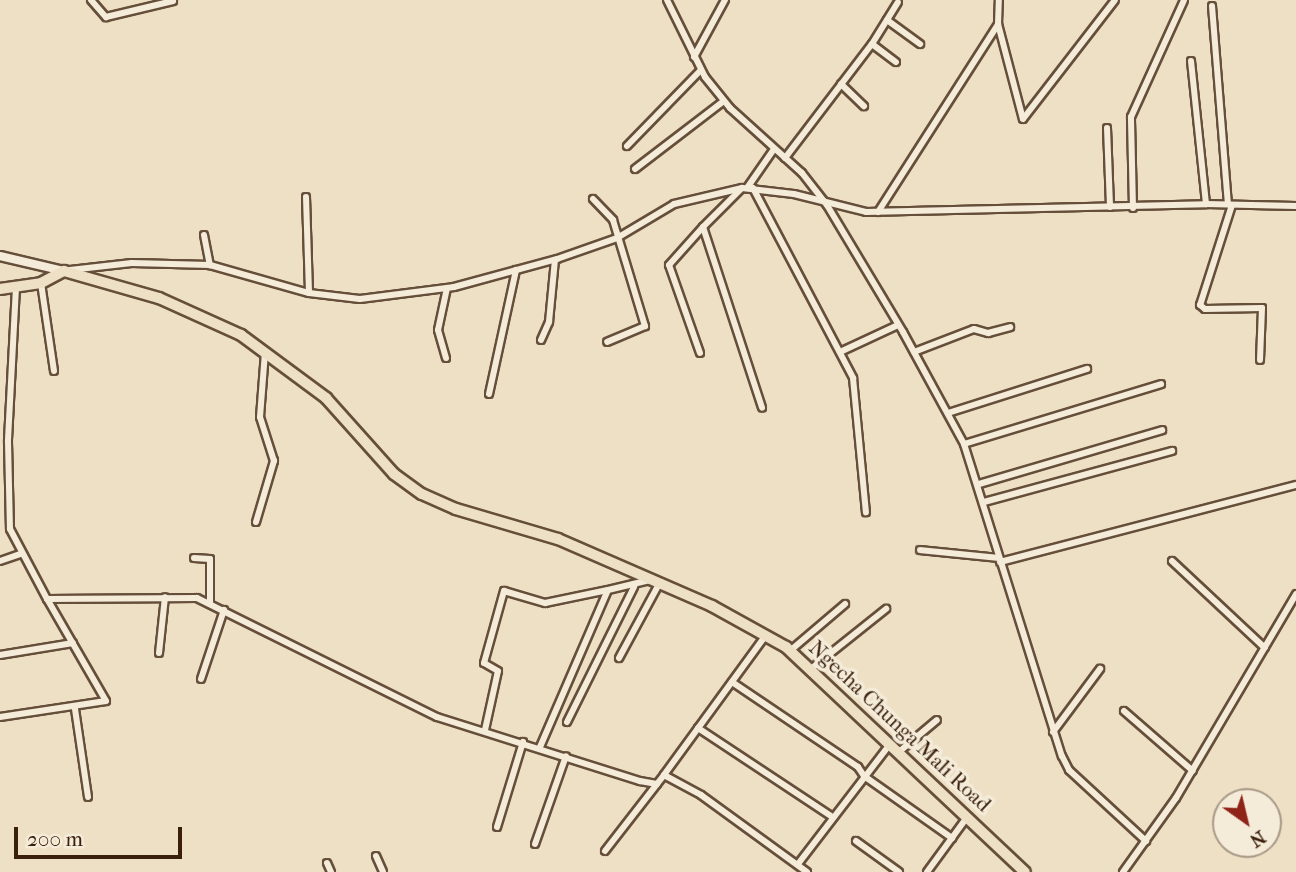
<!DOCTYPE html>
<html>
<head>
<meta charset="utf-8">
<style>
	body { margin:0 }
	#map { position:relative; width:1296px; height:872px; overflow:hidden; background:#eee0c5; font-family:"IM FELL French Canon",serif }
	div>[style] { position:absolute }
	.roads { filter:drop-shadow(2px 0 #664f3a) drop-shadow(-2px 0 #664f3a) drop-shadow(0 2px #664f3a) drop-shadow(0 -2px #664f3a) }
	.minor>* { height:6px; margin:-3px; padding:0 3px; transform-origin:3px; border-radius:3px; background:#f4ebd9 }
	.tertiary>* { height:8px; margin:-4px; padding:0 4px; transform-origin:4px; border-radius:4px; background:#f4ebd9 }
	.primary>* { height:10px; margin:-5px; padding:0 5px; transform-origin:5px; border-radius:5px; background:#eee0c5 }
	span { translate:-50% -50%; white-space:nowrap; text-align:center; line-height:1.15; -webkit-text-stroke:7px #f4ebd9; paint-order:stroke }
	.street-label { font-size:21px; color:#391f0c }
	.north { position:absolute; left:1212px; top:788px; width:70px; height:70px; box-sizing:border-box; background:#f4ebd9; border:2px solid #a99987; border-radius:50%; rotate:146deg; font-size:19px; font-weight:700; line-height:28px; text-align:center; color:#391f0c }
	.north::after { content:''; display:block; margin:auto; width:24px; height:32px; background:#8f2418; clip-path:polygon(50% 0,100% 100%,50% 72%,0 100%) }
	.scale { position:absolute; left:14px; top:827px; width:168px; height:32px; box-sizing:border-box; border:4px solid #391f0c; border-top:0; padding-left:9px; font-size:21px; line-height:24px; white-space:nowrap; color:#391f0c; -webkit-text-stroke:5px #f4ebd9; paint-order:stroke }
</style>
</head>
<body>
<div id="map">
	<div class="roads">
		<div class="minor">
			<div style="left:91px;top:0;width:23px;rotate:49deg"></div>
			<div style="left:106px;top:17px;width:69px;rotate:-13.4deg"></div>
			<div style="left:667px;top:0;width:86px;rotate:63.7deg"></div>
			<div style="left:705px;top:77px;width:40px;rotate:51deg"></div>
			<div style="left:730px;top:108px;width:97px;rotate:42.1deg"></div>
			<div style="left:802px;top:173px;width:41px;rotate:52deg"></div>
			<div style="left:827px;top:205px;width:148px;rotate:59.1deg"></div>
			<div style="left:903px;top:332px;width:128px;rotate:61.4deg"></div>
			<div style="left:964px;top:444px;width:327px;rotate:72.6deg"></div>
			<div style="left:1062px;top:756px;width:16px;rotate:63deg"></div>
			<div style="left:1069px;top:770px;width:105px;rotate:42.7deg"></div>
			<div style="left:1212px;top:6px;width:199px;rotate:85.4deg"></div>
			<div style="left:887px;top:20px;width:41px;rotate:36deg"></div>
			<div style="left:998px;top:24px;width:98px;rotate:75.3deg"></div>
			<div style="left:1023px;top:119px;width:150px;rotate:-52.3deg"></div>
			<div style="left:872px;top:44px;width:30px;rotate:37deg"></div>
			<div style="left:694px;top:57px;width:65px;rotate:-61.5deg"></div>
			<div style="left:1191px;top:61px;width:144px;rotate:84deg"></div>
			<div style="left:841px;top:84px;width:32px;rotate:44deg"></div>
			<div style="left:1107px;top:128px;width:79px;rotate:87.8deg"></div>
			<div style="left:627px;top:146px;width:106px;rotate:-45.8deg"></div>
			<div style="left:785px;top:158px;width:143px;rotate:-52.7deg"></div>
			<div style="left:872px;top:44px;width:49px;rotate:-58.2deg"></div>
			<div style="left:635px;top:169px;width:112px;rotate:-37.4deg"></div>
			<div style="left:742px;top:188px;width:55px;rotate:135deg"></div>
			<div style="left:703px;top:227px;width:190px;rotate:71.9deg"></div>
			<div style="left:747px;top:188px;width:47px;rotate:-55.3deg"></div>
			<div style="left:753px;top:188px;width:215px;rotate:62.2deg"></div>
			<div style="left:853px;top:378px;width:135px;rotate:84.5deg"></div>
			<div style="left:306px;top:197px;width:96px;rotate:88.2deg"></div>
			<div style="left:593px;top:199px;width:29px;rotate:46deg"></div>
			<div style="left:613px;top:220px;width:111px;rotate:73.2deg"></div>
			<div style="left:645px;top:326px;width:41px;rotate:157.2deg"></div>
			<div style="left:1232px;top:205px;width:105px;rotate:107.7deg"></div>
			<div style="left:1200px;top:305px;width:6px;rotate:39deg"></div>
			<div style="left:1205px;top:309px;width:57px;rotate:-1deg"></div>
			<div style="left:1262px;top:308px;width:52px;rotate:92.2deg"></div>
			<div style="left:1133px;top:208px;width:91px;rotate:-91.3deg"></div>
			<div style="left:1131px;top:117px;width:128px;rotate:-65.6deg"></div>
			<div style="left:878px;top:212px;width:223px;rotate:-57.4deg"></div>
			<div style="left:998px;top:24px;width:24px;rotate:-88deg"></div>
			<div style="left:204px;top:235px;width:31px;rotate:79deg"></div>
			<div style="left:70px;top:270px;width:62px;rotate:-6.4deg"></div>
			<div style="left:132px;top:263px;width:78px;rotate:1.5deg"></div>
			<div style="left:210px;top:265px;width:103px;rotate:15.8deg"></div>
			<div style="left:309px;top:293px;width:51px;rotate:6.7deg"></div>
			<div style="left:360px;top:299px;width:95px;rotate:-7.3deg"></div>
			<div style="left:454px;top:287px;width:107px;rotate:-15.2deg"></div>
			<div style="left:557px;top:259px;width:64px;rotate:-19.3deg"></div>
			<div style="left:617px;top:238px;width:66px;rotate:-30.8deg"></div>
			<div style="left:674px;top:204px;width:70px;rotate:-13.2deg"></div>
			<div style="left:742px;top:188px;width:52px;rotate:6.6deg"></div>
			<div style="left:794px;top:194px;width:74px;rotate:14deg"></div>
			<div style="left:866px;top:212px;width:340px;rotate:-1.3deg"></div>
			<div style="left:1206px;top:204px;width:90px;rotate:1.3deg"></div>
			<div style="left:41px;top:283px;width:89px;rotate:81.6deg"></div>
			<div style="left:16px;top:287px;width:155px;rotate:93deg"></div>
			<div style="left:8px;top:442px;width:87px;rotate:88.7deg"></div>
			<div style="left:10px;top:529px;width:79px;rotate:62.1deg"></div>
			<div style="left:47px;top:599px;width:150px;rotate:-0.4deg"></div>
			<div style="left:197px;top:598px;width:268px;rotate:26.4deg"></div>
			<div style="left:437px;top:717px;width:213px;rotate:17.5deg"></div>
			<div style="left:640px;top:781px;width:17px;rotate:10deg"></div>
			<div style="left:657px;top:784px;width:11px;rotate:-52deg"></div>
			<div style="left:541px;top:340px;width:20px;rotate:-66deg"></div>
			<div style="left:549px;top:322px;width:62px;rotate:-84.5deg"></div>
			<div style="left:840px;top:352px;width:64px;rotate:-25deg"></div>
			<div style="left:914px;top:352px;width:64px;rotate:-21deg"></div>
			<div style="left:974px;top:329px;width:15px;rotate:16deg"></div>
			<div style="left:988px;top:333px;width:23px;rotate:-15deg"></div>
			<div style="left:700px;top:353px;width:93px;rotate:-109.4deg"></div>
			<div style="left:669px;top:265px;width:51px;rotate:-48.2deg"></div>
			<div style="left:446px;top:358px;width:29px;rotate:-106deg"></div>
			<div style="left:438px;top:330px;width:43px;rotate:-77.9deg"></div>
			<div style="left:489px;top:394px;width:127px;rotate:-77.7deg"></div>
			<div style="left:948px;top:413px;width:146px;rotate:-17.6deg"></div>
			<div style="left:964px;top:444px;width:206px;rotate:-16.9deg"></div>
			<div style="left:979px;top:484px;width:191px;rotate:-16.4deg"></div>
			<div style="left:984px;top:502px;width:195px;rotate:-15.2deg"></div>
			<div style="left:256px;top:522px;width:64px;rotate:-73.6deg"></div>
			<div style="left:274px;top:461px;width:46px;rotate:-107.7deg"></div>
			<div style="left:260px;top:417px;width:65px;rotate:-85.6deg"></div>
			<div style="left:920px;top:550px;width:79px;rotate:5.8deg"></div>
			<div style="left:194px;top:558px;width:16px;rotate:4deg"></div>
			<div style="left:210px;top:559px;width:45px;rotate:90deg"></div>
			<div style="left:0;top:561px;width:21px;rotate:-19deg"></div>
			<div style="left:1172px;top:561px;width:127px;rotate:43.1deg"></div>
			<div style="left:1000px;top:562px;width:306px;rotate:-14.6deg"></div>
			<div style="left:766px;top:635px;width:173px;rotate:126.1deg"></div>
			<div style="left:664px;top:775px;width:42px;rotate:28.4deg"></div>
			<div style="left:701px;top:795px;width:131px;rotate:36deg"></div>
			<div style="left:791px;top:650px;width:71px;rotate:-40.4deg"></div>
			<div style="left:159px;top:653px;width:56px;rotate:-83.9deg"></div>
			<div style="left:0;top:655px;width:74px;rotate:-9.3deg"></div>
			<div style="left:619px;top:658px;width:84px;rotate:-61.6deg"></div>
			<div style="left:812px;top:668px;width:95px;rotate:-38.6deg"></div>
			<div style="left:201px;top:679px;width:73px;rotate:-71.6deg"></div>
			<div style="left:732px;top:682px;width:152px;rotate:34deg"></div>
			<div style="left:858px;top:767px;width:11px;rotate:56deg"></div>
			<div style="left:864px;top:776px;width:108px;rotate:35.2deg"></div>
			<div style="left:75px;top:709px;width:89px;rotate:81.6deg"></div>
			<div style="left:1124px;top:711px;width:91px;rotate:41deg"></div>
			<div style="left:0;top:717px;width:107px;rotate:-8.6deg"></div>
			<div style="left:106px;top:701px;width:118px;rotate:-120deg"></div>
			<div style="left:567px;top:722px;width:151px;rotate:-63.6deg"></div>
			<div style="left:698px;top:728px;width:159px;rotate:33.5deg"></div>
			<div style="left:485px;top:730px;width:60px;rotate:-77.6deg"></div>
			<div style="left:498px;top:671px;width:16px;rotate:-150deg"></div>
			<div style="left:484px;top:663px;width:75px;rotate:-74.5deg"></div>
			<div style="left:504px;top:591px;width:43px;rotate:16.3deg"></div>
			<div style="left:545px;top:603px;width:64px;rotate:-11.7deg"></div>
			<div style="left:1053px;top:732px;width:79px;rotate:-53.3deg"></div>
			<div style="left:540px;top:747px;width:171px;rotate:-66.6deg"></div>
			<div style="left:608px;top:590px;width:43px;rotate:-13.4deg"></div>
			<div style="left:900px;top:751px;width:48px;rotate:-40deg"></div>
			<div style="left:497px;top:827px;width:89px;rotate:-73deg"></div>
			<div style="left:856px;top:841px;width:53px;rotate:35.8deg"></div>
			<div style="left:535px;top:844px;width:93px;rotate:-70.6deg"></div>
			<div style="left:605px;top:851px;width:85px;rotate:-52.2deg"></div>
			<div style="left:376px;top:856px;width:17px;rotate:66deg"></div>
			<div style="left:327px;top:863px;width:10px;rotate:66deg"></div>
			<div style="left:798px;top:864px;width:151px;rotate:-52.5deg"></div>
			<div style="left:927px;top:872px;width:69px;rotate:-53.8deg"></div>
			<div style="left:1123px;top:872px;width:91px;rotate:-54.4deg"></div>
			<div style="left:1176px;top:798px;width:237px;rotate:-59.5deg"></div>
		</div>
		<div class="tertiary">
			<div style="left:0;top:256px;width:66px;rotate:13.2deg"></div>
		</div>
		<div class="primary">
			<div style="left:0;top:289px;width:41px;rotate:-8.3deg"></div>
			<div style="left:41px;top:283px;width:26px;rotate:-28deg"></div>
			<div style="left:64px;top:271px;width:99px;rotate:15.9deg"></div>
			<div style="left:159px;top:298px;width:90px;rotate:24.3deg"></div>
			<div style="left:241px;top:335px;width:106px;rotate:36.5deg"></div>
			<div style="left:326px;top:398px;width:102px;rotate:48.2deg"></div>
			<div style="left:394px;top:474px;width:34px;rotate:36deg"></div>
			<div style="left:422px;top:494px;width:37px;rotate:24deg"></div>
			<div style="left:456px;top:509px;width:106px;rotate:16.4deg"></div>
			<div style="left:558px;top:539px;width:168px;rotate:23.5deg"></div>
			<div style="left:712px;top:606px;width:85px;rotate:29deg"></div>
			<div style="left:786px;top:647px;width:328px;rotate:43.3deg"></div>
		</div>
	</div>
	<div class="street-label">
		<span style="left:900px;top:726px;rotate:43deg">Ngecha Chunga Mali Road</span>
	</div>
	<div class="north">N</div>
	<div class="scale">200 m</div>
</div>
</body>
</html>
